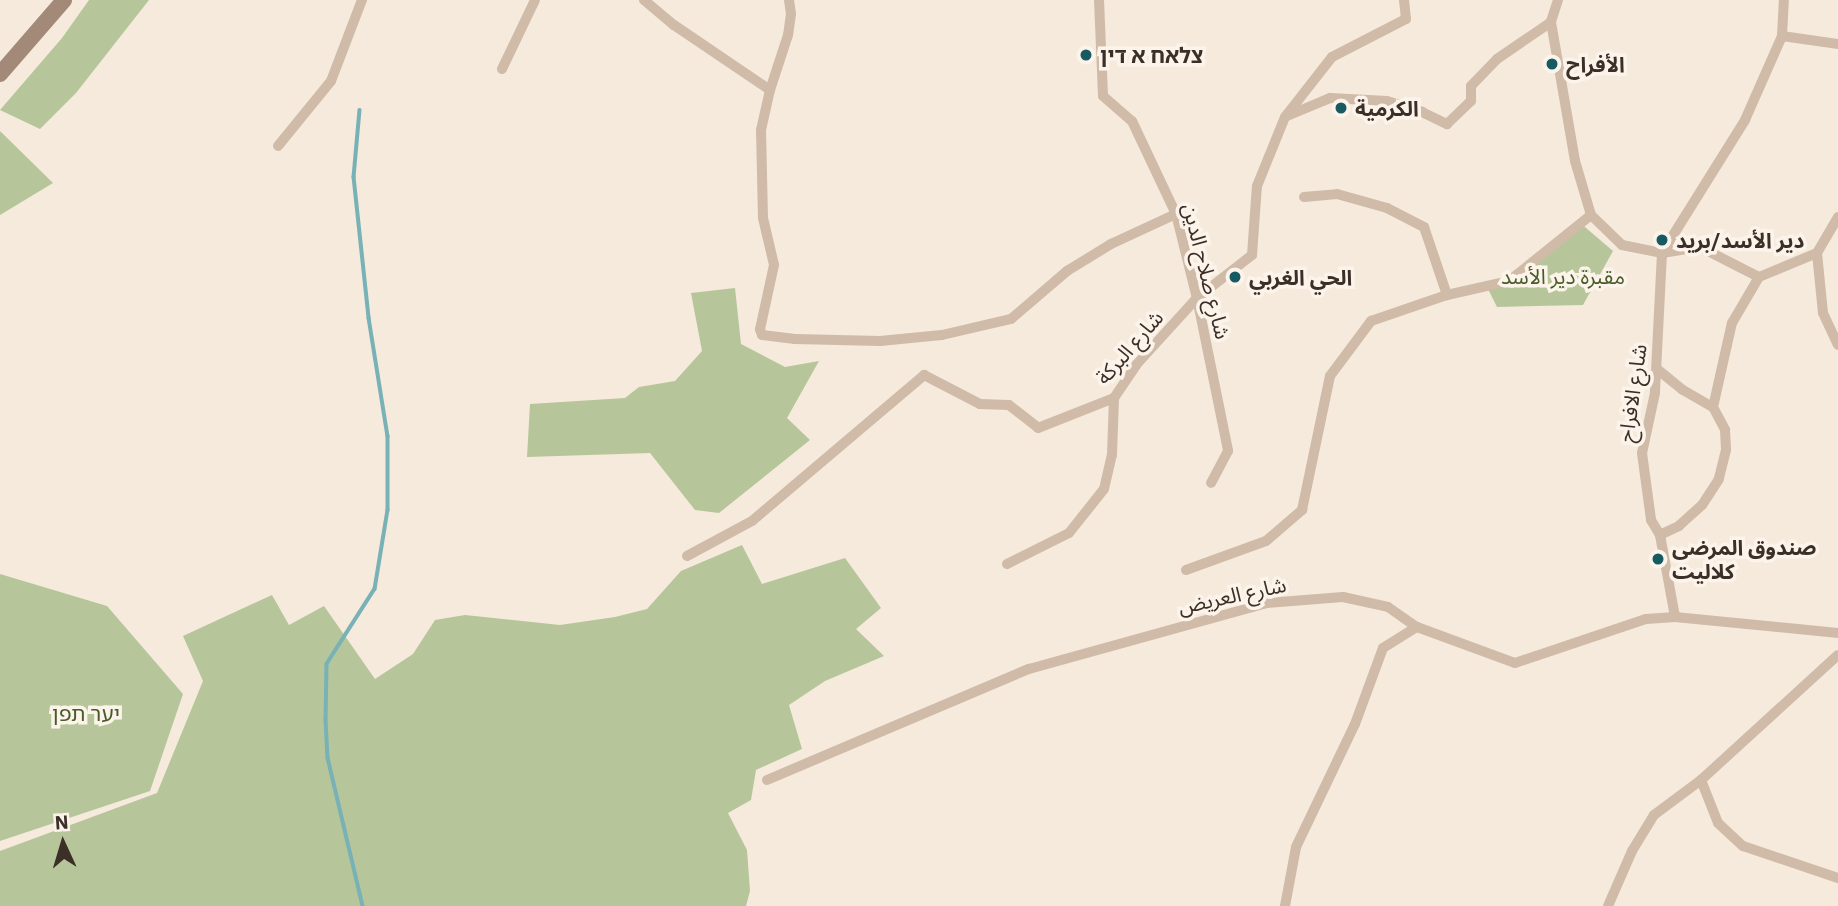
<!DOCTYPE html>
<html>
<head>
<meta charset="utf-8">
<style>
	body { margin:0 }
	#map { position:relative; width:1838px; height:906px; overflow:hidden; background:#f5eadc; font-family:"IBM Plex Sans","Noto Sans Arabic","Noto Sans Hebrew",sans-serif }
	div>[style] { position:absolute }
	.green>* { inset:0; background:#b6c69a }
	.stream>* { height:3.5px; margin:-1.75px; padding:0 1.75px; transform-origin:1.75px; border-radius:1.75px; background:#78b1b6 }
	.street>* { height:10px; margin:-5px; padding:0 5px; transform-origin:5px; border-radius:5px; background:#cfbba7 }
	.secondary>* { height:16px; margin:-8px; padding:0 8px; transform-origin:8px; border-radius:8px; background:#a38977 }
	.dots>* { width:19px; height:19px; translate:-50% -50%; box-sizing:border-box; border:4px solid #fcf4ea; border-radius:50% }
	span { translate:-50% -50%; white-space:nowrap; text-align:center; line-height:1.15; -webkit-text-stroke:7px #fcf4ea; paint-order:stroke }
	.poi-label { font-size:21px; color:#3b2f28; font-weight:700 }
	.left { translate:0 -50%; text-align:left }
	.street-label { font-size:21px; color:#3b2f28 }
	.park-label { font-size:21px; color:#475c29 }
	.north { position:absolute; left:28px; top:808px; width:70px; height:70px; -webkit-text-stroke:5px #fcf4ea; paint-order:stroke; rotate:356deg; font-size:19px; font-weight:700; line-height:28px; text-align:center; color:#3b2f28 }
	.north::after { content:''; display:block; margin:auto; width:24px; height:32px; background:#3b2f28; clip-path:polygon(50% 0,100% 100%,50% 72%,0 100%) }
</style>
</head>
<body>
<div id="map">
	<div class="green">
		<div style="clip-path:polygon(89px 0,149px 0,76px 93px,40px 129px,0 110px,62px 38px)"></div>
		<div style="clip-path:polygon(0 131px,53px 183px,0 215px)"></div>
		<div style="clip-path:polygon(1579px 222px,1613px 251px,1583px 305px,1497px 307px,1487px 287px,1510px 282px)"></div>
		<div style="clip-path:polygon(735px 288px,741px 344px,785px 367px,819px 361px,787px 418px,810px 440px,719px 513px,695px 510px,650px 453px,527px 457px,530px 404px,625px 398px,639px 387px,675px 381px,702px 351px,691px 293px)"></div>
		<div style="clip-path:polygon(742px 545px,762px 584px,845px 558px,881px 608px,856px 629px,884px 656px,825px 681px,789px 705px,802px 749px,756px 770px,751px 800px,728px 813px,747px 850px,750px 891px,746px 906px,0 906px,0 851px,157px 793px,203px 681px,183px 636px,272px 595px,289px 625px,324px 606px,375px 679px,413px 654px,435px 620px,465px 615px,560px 625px,615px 617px,647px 609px,681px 571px)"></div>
		<div style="clip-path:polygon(0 574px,107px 606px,183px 694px,150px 791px,0 841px)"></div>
	</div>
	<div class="stream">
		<div style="left:360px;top:110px;width:67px;rotate:95.1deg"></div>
		<div style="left:354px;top:177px;width:142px;rotate:83.9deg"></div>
		<div style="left:369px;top:318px;width:120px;rotate:80.9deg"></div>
		<div style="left:388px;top:436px;width:74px;rotate:90deg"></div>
		<div style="left:388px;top:510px;width:80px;rotate:99.3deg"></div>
		<div style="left:375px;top:589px;width:89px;rotate:122.6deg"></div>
		<div style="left:327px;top:664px;width:56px;rotate:91deg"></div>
		<div style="left:326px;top:720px;width:38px;rotate:87deg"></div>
		<div style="left:328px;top:758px;width:152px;rotate:76.7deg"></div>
	</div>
	<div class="street">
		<div style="left:644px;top:0;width:39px;rotate:40deg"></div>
		<div style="left:674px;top:25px;width:116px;rotate:34.1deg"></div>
		<div style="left:789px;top:0;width:14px;rotate:82deg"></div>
		<div style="left:791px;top:14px;width:21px;rotate:98deg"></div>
		<div style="left:788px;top:35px;width:58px;rotate:108.1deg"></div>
		<div style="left:770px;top:90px;width:41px;rotate:102.7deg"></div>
		<div style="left:761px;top:130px;width:88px;rotate:88.7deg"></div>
		<div style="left:763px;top:218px;width:48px;rotate:76.8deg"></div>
		<div style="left:774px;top:265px;width:66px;rotate:102.3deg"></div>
		<div style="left:760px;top:329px;width:6px;rotate:72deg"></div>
		<div style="left:762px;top:335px;width:33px;rotate:7deg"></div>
		<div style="left:795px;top:339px;width:85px;rotate:1.3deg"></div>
		<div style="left:880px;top:341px;width:62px;rotate:-5.5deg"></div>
		<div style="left:942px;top:335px;width:71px;rotate:-13.1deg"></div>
		<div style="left:1011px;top:319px;width:74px;rotate:-40.6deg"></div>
		<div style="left:1067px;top:271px;width:52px;rotate:-31.5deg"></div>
		<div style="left:1111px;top:244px;width:72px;rotate:-24.8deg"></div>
		<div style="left:1099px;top:0;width:96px;rotate:87.6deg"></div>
		<div style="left:1103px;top:96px;width:38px;rotate:41deg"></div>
		<div style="left:1132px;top:121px;width:103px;rotate:64.7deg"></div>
		<div style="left:1176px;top:214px;width:87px;rotate:76deg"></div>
		<div style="left:1197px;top:298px;width:156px;rotate:78.5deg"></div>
		<div style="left:1228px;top:451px;width:36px;rotate:118deg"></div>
		<div style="left:1558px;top:0;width:23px;rotate:108deg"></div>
		<div style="left:1551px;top:22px;width:141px;rotate:80.2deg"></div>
		<div style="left:1575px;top:161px;width:56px;rotate:73.5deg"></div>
		<div style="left:1591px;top:215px;width:43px;rotate:44.1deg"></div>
		<div style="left:1622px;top:245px;width:41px;rotate:11.3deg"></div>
		<div style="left:1662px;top:253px;width:140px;rotate:92.9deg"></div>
		<div style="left:1655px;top:393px;width:61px;rotate:102.2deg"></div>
		<div style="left:1642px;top:453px;width:68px;rotate:82.3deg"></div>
		<div style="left:1651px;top:520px;width:17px;rotate:59deg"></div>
		<div style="left:1660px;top:535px;width:83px;rotate:79.6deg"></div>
		<div style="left:1782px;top:36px;width:57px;rotate:8.1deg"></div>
		<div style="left:502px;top:69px;width:76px;rotate:-64.4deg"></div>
		<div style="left:1287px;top:116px;width:47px;rotate:-22.7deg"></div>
		<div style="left:1330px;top:98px;width:57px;rotate:3deg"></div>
		<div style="left:1387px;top:101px;width:37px;rotate:17deg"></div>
		<div style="left:1422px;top:112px;width:28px;rotate:26deg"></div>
		<div style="left:1447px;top:124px;width:33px;rotate:-44deg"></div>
		<div style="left:1471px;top:101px;width:15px;rotate:-90deg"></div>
		<div style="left:1471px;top:86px;width:37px;rotate:-46deg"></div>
		<div style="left:1497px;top:59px;width:65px;rotate:-34.4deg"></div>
		<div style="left:278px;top:146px;width:84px;rotate:-50.8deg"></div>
		<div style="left:331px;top:81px;width:87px;rotate:-69.1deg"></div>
		<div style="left:1304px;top:197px;width:33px;rotate:-5deg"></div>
		<div style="left:1337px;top:194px;width:52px;rotate:15.6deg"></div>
		<div style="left:1387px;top:208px;width:42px;rotate:27.2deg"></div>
		<div style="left:1424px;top:227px;width:72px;rotate:71.3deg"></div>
		<div style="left:1838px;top:217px;width:42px;rotate:120.3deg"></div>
		<div style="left:1817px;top:253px;width:60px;rotate:84.3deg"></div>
		<div style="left:1823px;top:313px;width:35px;rotate:65deg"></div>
		<div style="left:1662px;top:253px;width:157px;rotate:-58deg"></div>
		<div style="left:1745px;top:120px;width:92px;rotate:-66.2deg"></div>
		<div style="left:1782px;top:36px;width:36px;rotate:-87deg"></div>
		<div style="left:1662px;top:253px;width:38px;rotate:-9deg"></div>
		<div style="left:1700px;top:247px;width:66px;rotate:27deg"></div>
		<div style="left:1759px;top:277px;width:63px;rotate:-22.5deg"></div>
		<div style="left:1657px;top:369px;width:33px;rotate:39deg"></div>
		<div style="left:1683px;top:390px;width:34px;rotate:30deg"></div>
		<div style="left:1713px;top:407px;width:26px;rotate:62deg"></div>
		<div style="left:1725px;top:430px;width:20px;rotate:87deg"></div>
		<div style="left:1726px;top:450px;width:30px;rotate:104deg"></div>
		<div style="left:1719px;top:479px;width:31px;rotate:123deg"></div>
		<div style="left:1702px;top:505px;width:31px;rotate:138deg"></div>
		<div style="left:1679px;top:526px;width:21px;rotate:155deg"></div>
		<div style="left:1713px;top:407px;width:86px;rotate:-77.3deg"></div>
		<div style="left:1732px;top:323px;width:53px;rotate:-59.6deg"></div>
		<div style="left:687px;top:556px;width:74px;rotate:-28.3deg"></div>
		<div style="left:752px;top:521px;width:226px;rotate:-40.3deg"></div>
		<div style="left:924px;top:375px;width:63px;rotate:27.4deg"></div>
		<div style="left:980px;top:404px;width:29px;rotate:2deg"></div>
		<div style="left:1009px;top:405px;width:37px;rotate:38deg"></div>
		<div style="left:1038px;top:428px;width:82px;rotate:-21.5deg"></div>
		<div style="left:1114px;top:398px;width:40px;rotate:-56deg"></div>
		<div style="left:1136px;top:365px;width:91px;rotate:-47.7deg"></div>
		<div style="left:1197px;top:298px;width:70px;rotate:-38deg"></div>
		<div style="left:1252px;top:255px;width:69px;rotate:-85.9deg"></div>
		<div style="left:1257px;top:186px;width:74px;rotate:-67.9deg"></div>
		<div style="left:1285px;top:117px;width:76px;rotate:-51.9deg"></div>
		<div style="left:1332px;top:57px;width:83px;rotate:-27.2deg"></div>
		<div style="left:1406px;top:19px;width:19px;rotate:-96deg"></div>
		<div style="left:1007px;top:564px;width:69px;rotate:-26.6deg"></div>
		<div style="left:1069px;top:533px;width:56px;rotate:-51.5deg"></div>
		<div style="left:1104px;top:489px;width:35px;rotate:-77deg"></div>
		<div style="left:1112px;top:455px;width:57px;rotate:-88deg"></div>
		<div style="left:1186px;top:570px;width:85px;rotate:-19.9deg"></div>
		<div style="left:1266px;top:541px;width:48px;rotate:-40.7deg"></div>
		<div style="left:1302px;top:510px;width:137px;rotate:-78.2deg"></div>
		<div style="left:1330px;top:376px;width:69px;rotate:-53.3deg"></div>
		<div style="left:1371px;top:321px;width:80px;rotate:-18.9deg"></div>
		<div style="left:1447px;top:295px;width:64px;rotate:-12.7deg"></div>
		<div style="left:1509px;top:281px;width:105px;rotate:-38.8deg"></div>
		<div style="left:767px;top:780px;width:285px;rotate:-23deg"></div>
		<div style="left:1029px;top:669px;width:247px;rotate:-15.5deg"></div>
		<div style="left:1267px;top:603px;width:76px;rotate:-4.5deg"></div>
		<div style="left:1343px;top:597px;width:46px;rotate:12.5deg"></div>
		<div style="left:1388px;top:607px;width:35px;rotate:35deg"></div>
		<div style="left:1417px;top:627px;width:104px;rotate:20.2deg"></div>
		<div style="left:1515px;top:663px;width:138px;rotate:-18.6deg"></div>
		<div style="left:1646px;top:619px;width:29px;rotate:-4deg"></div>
		<div style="left:1675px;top:617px;width:164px;rotate:5.6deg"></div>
		<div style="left:1701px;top:780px;width:46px;rotate:68.4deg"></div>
		<div style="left:1718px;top:823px;width:34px;rotate:43deg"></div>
		<div style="left:1743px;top:846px;width:100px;rotate:18.6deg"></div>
		<div style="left:1285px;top:906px;width:60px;rotate:-79.4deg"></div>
		<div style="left:1296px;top:847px;width:136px;rotate:-64.4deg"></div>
		<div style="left:1355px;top:724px;width:81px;rotate:-69.8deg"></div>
		<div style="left:1383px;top:648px;width:40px;rotate:-32deg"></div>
		<div style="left:1608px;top:906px;width:60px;rotate:-66.4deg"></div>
		<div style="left:1632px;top:851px;width:42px;rotate:-58.6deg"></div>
		<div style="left:1654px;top:815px;width:59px;rotate:-36.7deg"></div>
		<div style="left:1701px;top:780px;width:185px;rotate:-42.4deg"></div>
	</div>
	<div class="secondary">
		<div style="left:0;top:74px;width:98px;rotate:-49.1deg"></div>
	</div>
	<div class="dots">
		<div style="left:1086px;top:55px;background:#185a61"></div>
		<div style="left:1552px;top:64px;background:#185a61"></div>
		<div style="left:1341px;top:108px;background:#185a61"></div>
		<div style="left:1662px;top:240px;background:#185a61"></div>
		<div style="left:1235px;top:277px;background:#185a61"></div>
		<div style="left:1658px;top:559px;background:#185a61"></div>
	</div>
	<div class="poi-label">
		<span class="left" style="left:1100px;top:55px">צלאח א דין</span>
		<span class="left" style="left:1566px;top:64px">الأفراح</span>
		<span class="left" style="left:1355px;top:108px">الكرمية</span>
		<span class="left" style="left:1676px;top:240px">دير الأسد/بريد</span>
		<span class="left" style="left:1249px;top:277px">الحي الغربي</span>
		<span class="left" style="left:1672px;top:559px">صندوق المرضى<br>كلاليت</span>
	</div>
	<div class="street-label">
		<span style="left:1207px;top:271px;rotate:76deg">شارع صلاح الدين</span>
		<span style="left:1129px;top:347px;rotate:-49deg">شارع البركة</span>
		<span style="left:1632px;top:393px;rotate:-82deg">شارع الافراح</span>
		<span style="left:1232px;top:595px;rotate:-12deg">شارع العريض</span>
	</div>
	<div class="park-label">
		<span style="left:1563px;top:276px">مقبرة دير الأسد</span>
		<span style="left:86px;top:713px">יער תפן</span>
	</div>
	<div class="north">N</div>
</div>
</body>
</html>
